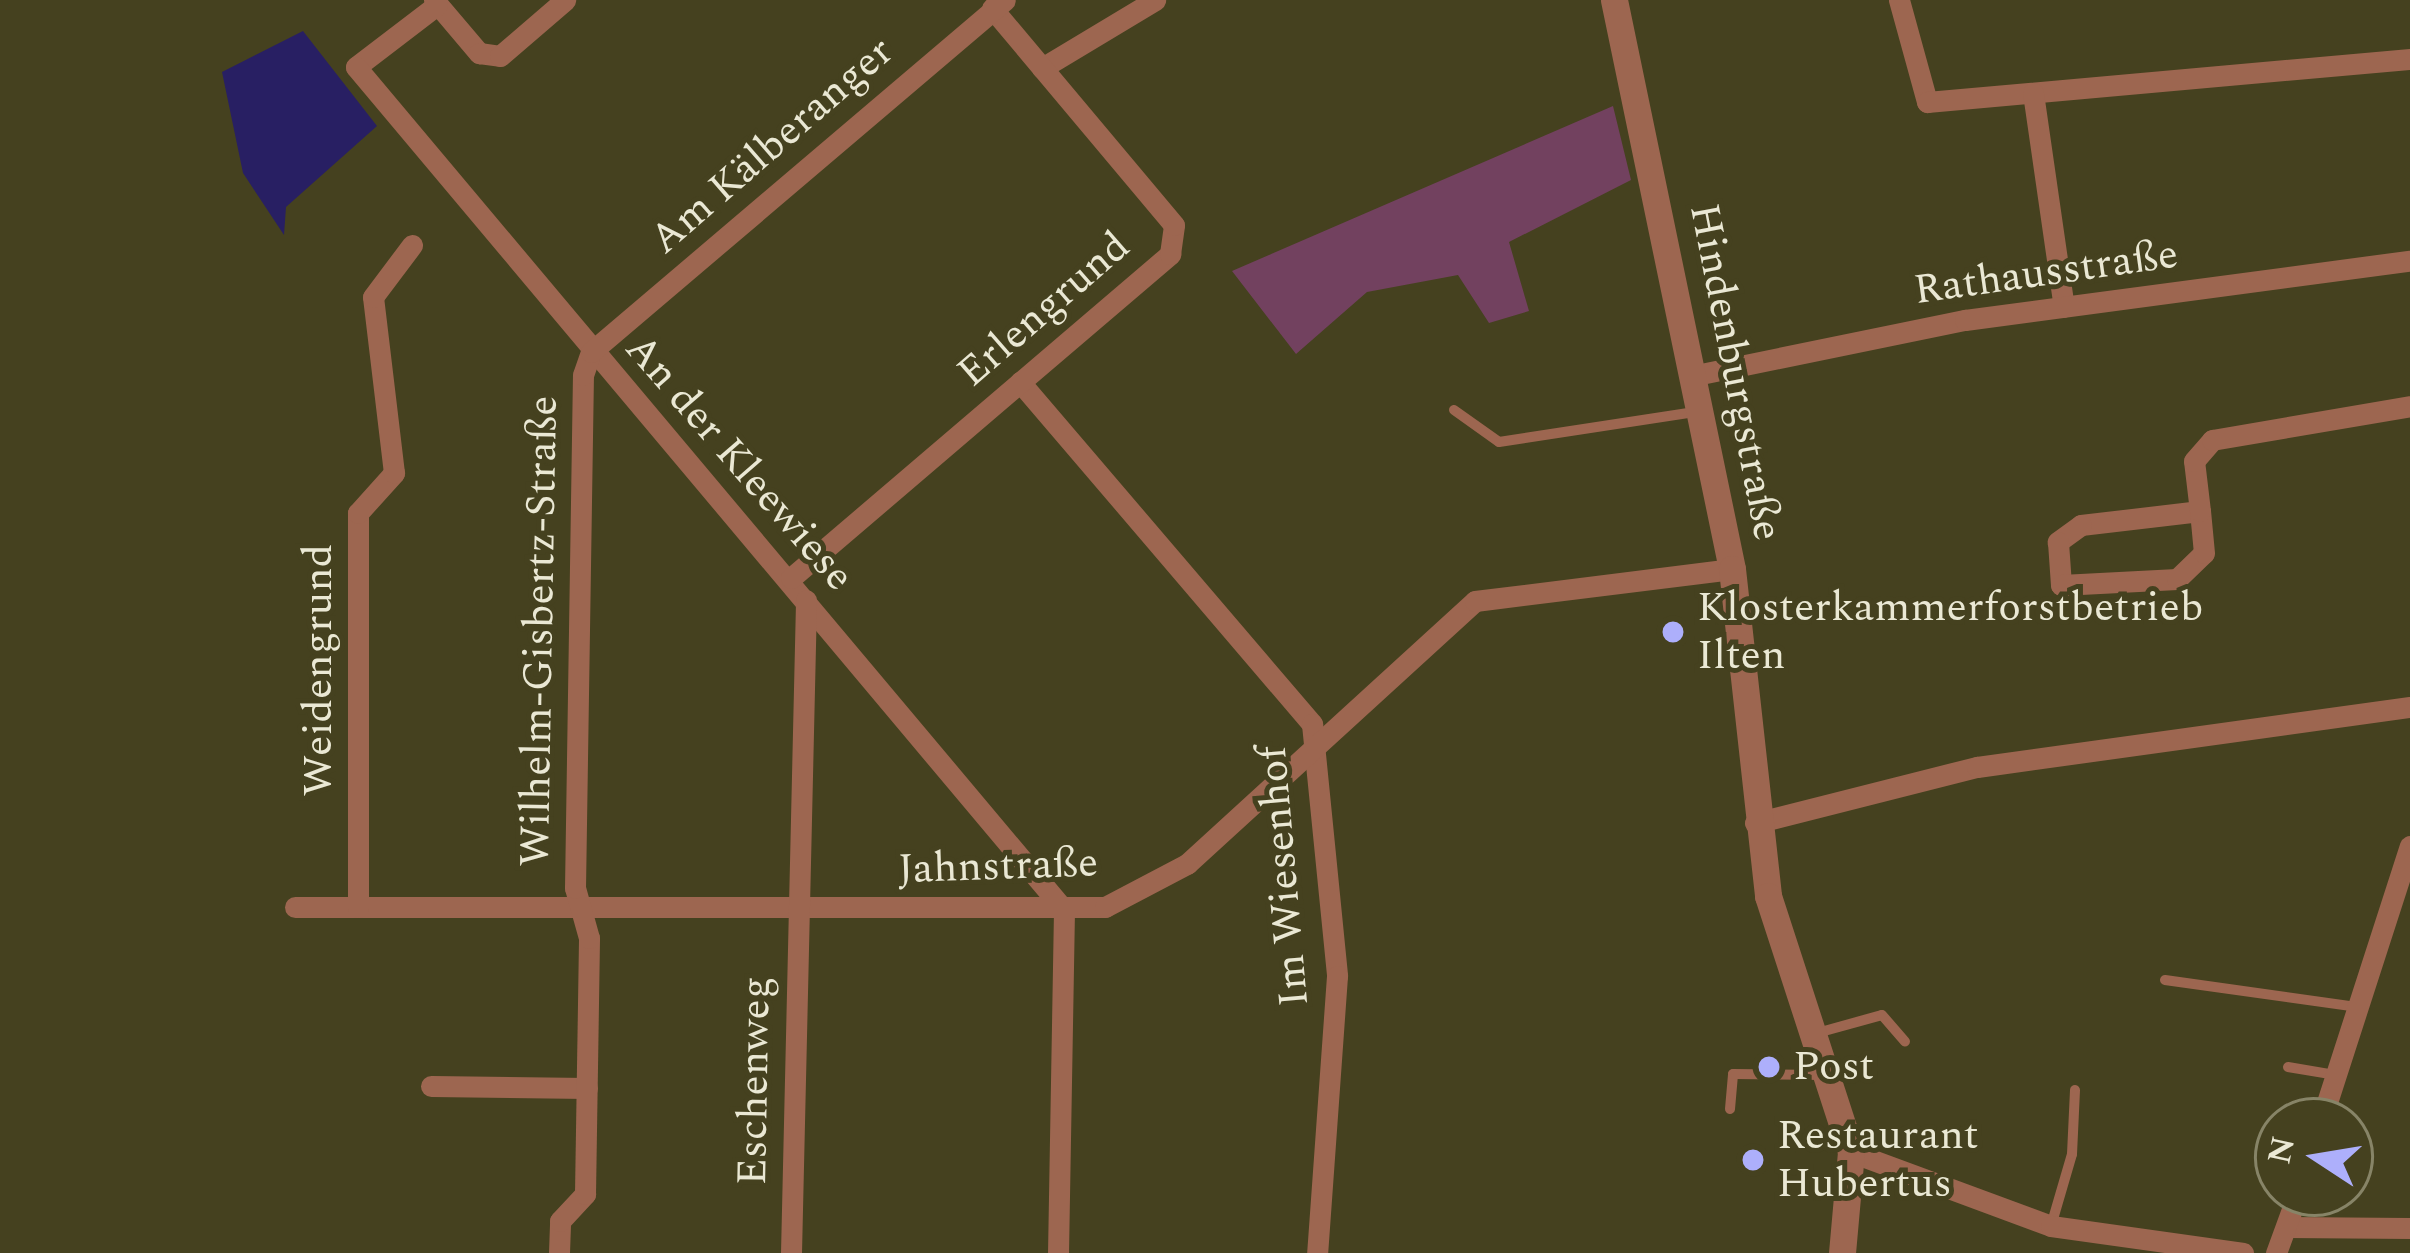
<!DOCTYPE html>
<html>
<head>
<meta charset="utf-8">
<style>
	body { margin:0 }
	#map { position:relative; width:2410px; height:1253px; overflow:hidden; background:#45411f; font-family:Spectral,serif }
	div>[style] { position:absolute }
	.green>* { inset:0; background:#72415f }
	.water>* { inset:0; background:#281f63 }
	.service>* { height:10px; margin:-5px; padding:0 5px; transform-origin:5px; border-radius:5px; background:#9d6650 }
	.minor>* { height:21px; margin:-10.5px; padding:0 10.5px; transform-origin:10.5px; border-radius:10.5px; background:#9d6650 }
	.tertiary>* { height:27px; margin:-13.5px; padding:0 13.5px; transform-origin:13.5px; border-radius:13.5px; background:#9d6650 }
	.dots>* { width:33px; height:33px; translate:-50% -50%; box-sizing:border-box; border:6px solid #45411f; border-radius:50% }
	span { translate:-50% -50%; white-space:nowrap; text-align:center; line-height:1.15; -webkit-text-stroke:10px #45411f; paint-order:stroke }
	.street-label { font-size:42px; color:#eae8d4 }
	.poi-label { font-size:42px; color:#eae8d4 }
	.left { translate:0 -50%; text-align:left }
	.north { position:absolute; left:2254px; top:1097px; width:120px; height:120px; box-sizing:border-box; background:#45411f; border:3px solid #878467; border-radius:50%; rotate:282deg; font-size:33px; font-weight:700; line-height:48px; text-align:center; color:#eae8d4 }
	.north::after { content:''; display:block; margin:auto; width:42px; height:54px; background:#adaffb; clip-path:polygon(50% 0,100% 100%,50% 72%,0 100%) }
</style>
</head>
<body>
<div id="map">
	<div class="green">
		<div style="clip-path:polygon(1613px 106px,1631px 180px,1509px 242px,1529px 311px,1489px 323px,1458px 275px,1367px 292px,1296px 354px,1232px 271px)"></div>
	</div>
	<div class="water">
		<div style="clip-path:polygon(303px 31px,377px 126px,286px 207px,284px 235px,243px 173px,222px 72px)"></div>
	</div>
	<div class="service">
		<div style="left:1454px;top:410px;width:55px;rotate:35.4deg"></div>
		<div style="left:1499px;top:442px;width:198px;rotate:-8.7deg"></div>
		<div style="left:2165px;top:980px;width:195px;rotate:8deg"></div>
		<div style="left:1817px;top:1033px;width:67px;rotate:-15.5deg"></div>
		<div style="left:1882px;top:1015px;width:35px;rotate:49deg"></div>
		<div style="left:2288px;top:1067px;width:49px;rotate:9.5deg"></div>
		<div style="left:1730px;top:1109px;width:35px;rotate:-85deg"></div>
		<div style="left:1733px;top:1074px;width:93px;rotate:0.6deg"></div>
		<div style="left:2051px;top:1226px;width:75px;rotate:-73.7deg"></div>
		<div style="left:2072px;top:1154px;width:64px;rotate:-87.3deg"></div>
	</div>
	<div class="minor">
		<div style="left:434px;top:0;width:70px;rotate:49.7deg"></div>
		<div style="left:479px;top:53px;width:21px;rotate:8deg"></div>
		<div style="left:500px;top:56px;width:86px;rotate:-40.7deg"></div>
		<div style="left:1899px;top:0;width:106px;rotate:74.6deg"></div>
		<div style="left:1927px;top:102px;width:485px;rotate:-5.1deg"></div>
		<div style="left:437px;top:5px;width:102px;rotate:142.6deg"></div>
		<div style="left:356px;top:67px;width:1101px;rotate:49.97deg"></div>
		<div style="left:1064px;top:910px;width:343px;rotate:91deg"></div>
		<div style="left:1042px;top:68px;width:132px;rotate:-31deg"></div>
		<div style="left:2033px;top:93px;width:216px;rotate:81.8deg"></div>
		<div style="left:1696px;top:375px;width:275px;rotate:-11.6deg"></div>
		<div style="left:1965px;top:320px;width:449px;rotate:-7.6deg"></div>
		<div style="left:1020px;top:382px;width:450px;rotate:49.5deg"></div>
		<div style="left:1312px;top:724px;width:253px;rotate:84.3deg"></div>
		<div style="left:1337px;top:976px;width:278px;rotate:94.1deg"></div>
		<div style="left:2200px;top:511px;width:120px;rotate:173.3deg"></div>
		<div style="left:2081px;top:525px;width:29px;rotate:144deg"></div>
		<div style="left:2058px;top:542px;width:43px;rotate:86deg"></div>
		<div style="left:2061px;top:585px;width:116px;rotate:-3deg"></div>
		<div style="left:2177px;top:579px;width:37px;rotate:-44deg"></div>
		<div style="left:2204px;top:553px;width:42px;rotate:-95.4deg"></div>
		<div style="left:2200px;top:511px;width:50px;rotate:-96.8deg"></div>
		<div style="left:2194px;top:461px;width:28px;rotate:-49deg"></div>
		<div style="left:2212px;top:440px;width:201px;rotate:-9.7deg"></div>
		<div style="left:791px;top:578px;width:499px;rotate:-40.5deg"></div>
		<div style="left:1170px;top:254px;width:29px;rotate:-82deg"></div>
		<div style="left:1174px;top:225px;width:283px;rotate:-130deg"></div>
		<div style="left:1755px;top:823px;width:229px;rotate:-14.2deg"></div>
		<div style="left:1977px;top:767px;width:437px;rotate:-7.9deg"></div>
		<div style="left:295px;top:907px;width:810px"></div>
		<div style="left:1105px;top:907px;width:93px;rotate:-27.7deg"></div>
		<div style="left:1187px;top:864px;width:390px;rotate:-42.4deg"></div>
		<div style="left:1475px;top:601px;width:259px;rotate:-7.1deg"></div>
		<div style="left:358px;top:907px;width:394px;rotate:-90deg"></div>
		<div style="left:358px;top:513px;width:54px;rotate:-48deg"></div>
		<div style="left:394px;top:473px;width:177px;rotate:-96.8deg"></div>
		<div style="left:373px;top:297px;width:65px;rotate:-53.1deg"></div>
		<div style="left:431px;top:1086px;width:156px;rotate:0.7deg"></div>
		<div style="left:2321px;top:1121px;width:289px;rotate:-72.1deg"></div>
		<div style="left:1851px;top:1152px;width:213px;rotate:20.3deg"></div>
		<div style="left:2051px;top:1226px;width:194px;rotate:8deg"></div>
		<div style="left:2287px;top:1227px;width:123px;rotate:0.5deg"></div>
		<div style="left:559px;top:1253px;width:32px;rotate:-88deg"></div>
		<div style="left:560px;top:1221px;width:37px;rotate:-47deg"></div>
		<div style="left:585px;top:1194px;width:256px;rotate:-89.1deg"></div>
		<div style="left:589px;top:938px;width:52px;rotate:-105.6deg"></div>
		<div style="left:575px;top:888px;width:513px;rotate:-89.11deg"></div>
		<div style="left:583px;top:375px;width:24px;rotate:-71deg"></div>
		<div style="left:591px;top:352px;width:543px;rotate:-40.37deg"></div>
		<div style="left:791px;top:1253px;width:653px;rotate:-88.68deg"></div>
		<div style="left:2276px;top:1253px;width:64px;rotate:-69.9deg"></div>
	</div>
	<div class="tertiary">
		<div style="left:1614px;top:0;width:581px;rotate:78.28deg"></div>
		<div style="left:1732px;top:569px;width:329px;rotate:83.7deg"></div>
		<div style="left:1768px;top:896px;width:269px;rotate:72deg"></div>
		<div style="left:1851px;top:1152px;width:101px;rotate:95.1deg"></div>
	</div>
	<div class="dots">
		<div style="left:1673px;top:632px;background:#adaffb"></div>
		<div style="left:1769px;top:1067px;background:#adaffb"></div>
		<div style="left:1753px;top:1160px;background:#adaffb"></div>
	</div>
	<div class="street-label">
		<span style="left:772px;top:146px;rotate:-41deg">Am Kälberanger</span>
		<span style="left:2046px;top:273px;rotate:-8deg">Rathausstraße</span>
		<span style="left:1044px;top:310px;rotate:-41deg">Erlengrund</span>
		<span style="left:1735px;top:372px;rotate:79deg">Hindenburgstraße</span>
		<span style="left:739px;top:463px;rotate:49deg">An der Kleewiese</span>
		<span style="left:540px;top:631px;rotate:-89deg">Wilhelm-Gisbertz-Straße</span>
		<span style="left:319px;top:670px;rotate:-90deg">Weidengrund</span>
		<span style="left:998px;top:867px;rotate:-2deg">Jahnstraße</span>
		<span style="left:1284px;top:876px;rotate:-95deg">Im Wiesenhof</span>
		<span style="left:755px;top:1081px;rotate:-89deg">Eschenweg</span>
	</div>
	<div class="poi-label">
		<span class="left" style="left:1697px;top:632px">Klosterkammerforstbetrieb<br>Ilten</span>
		<span class="left" style="left:1793px;top:1067px">Post</span>
		<span class="left" style="left:1777px;top:1160px">Restaurant<br>Hubertus</span>
	</div>
	<div class="north">N</div>
</div>
</body>
</html>
